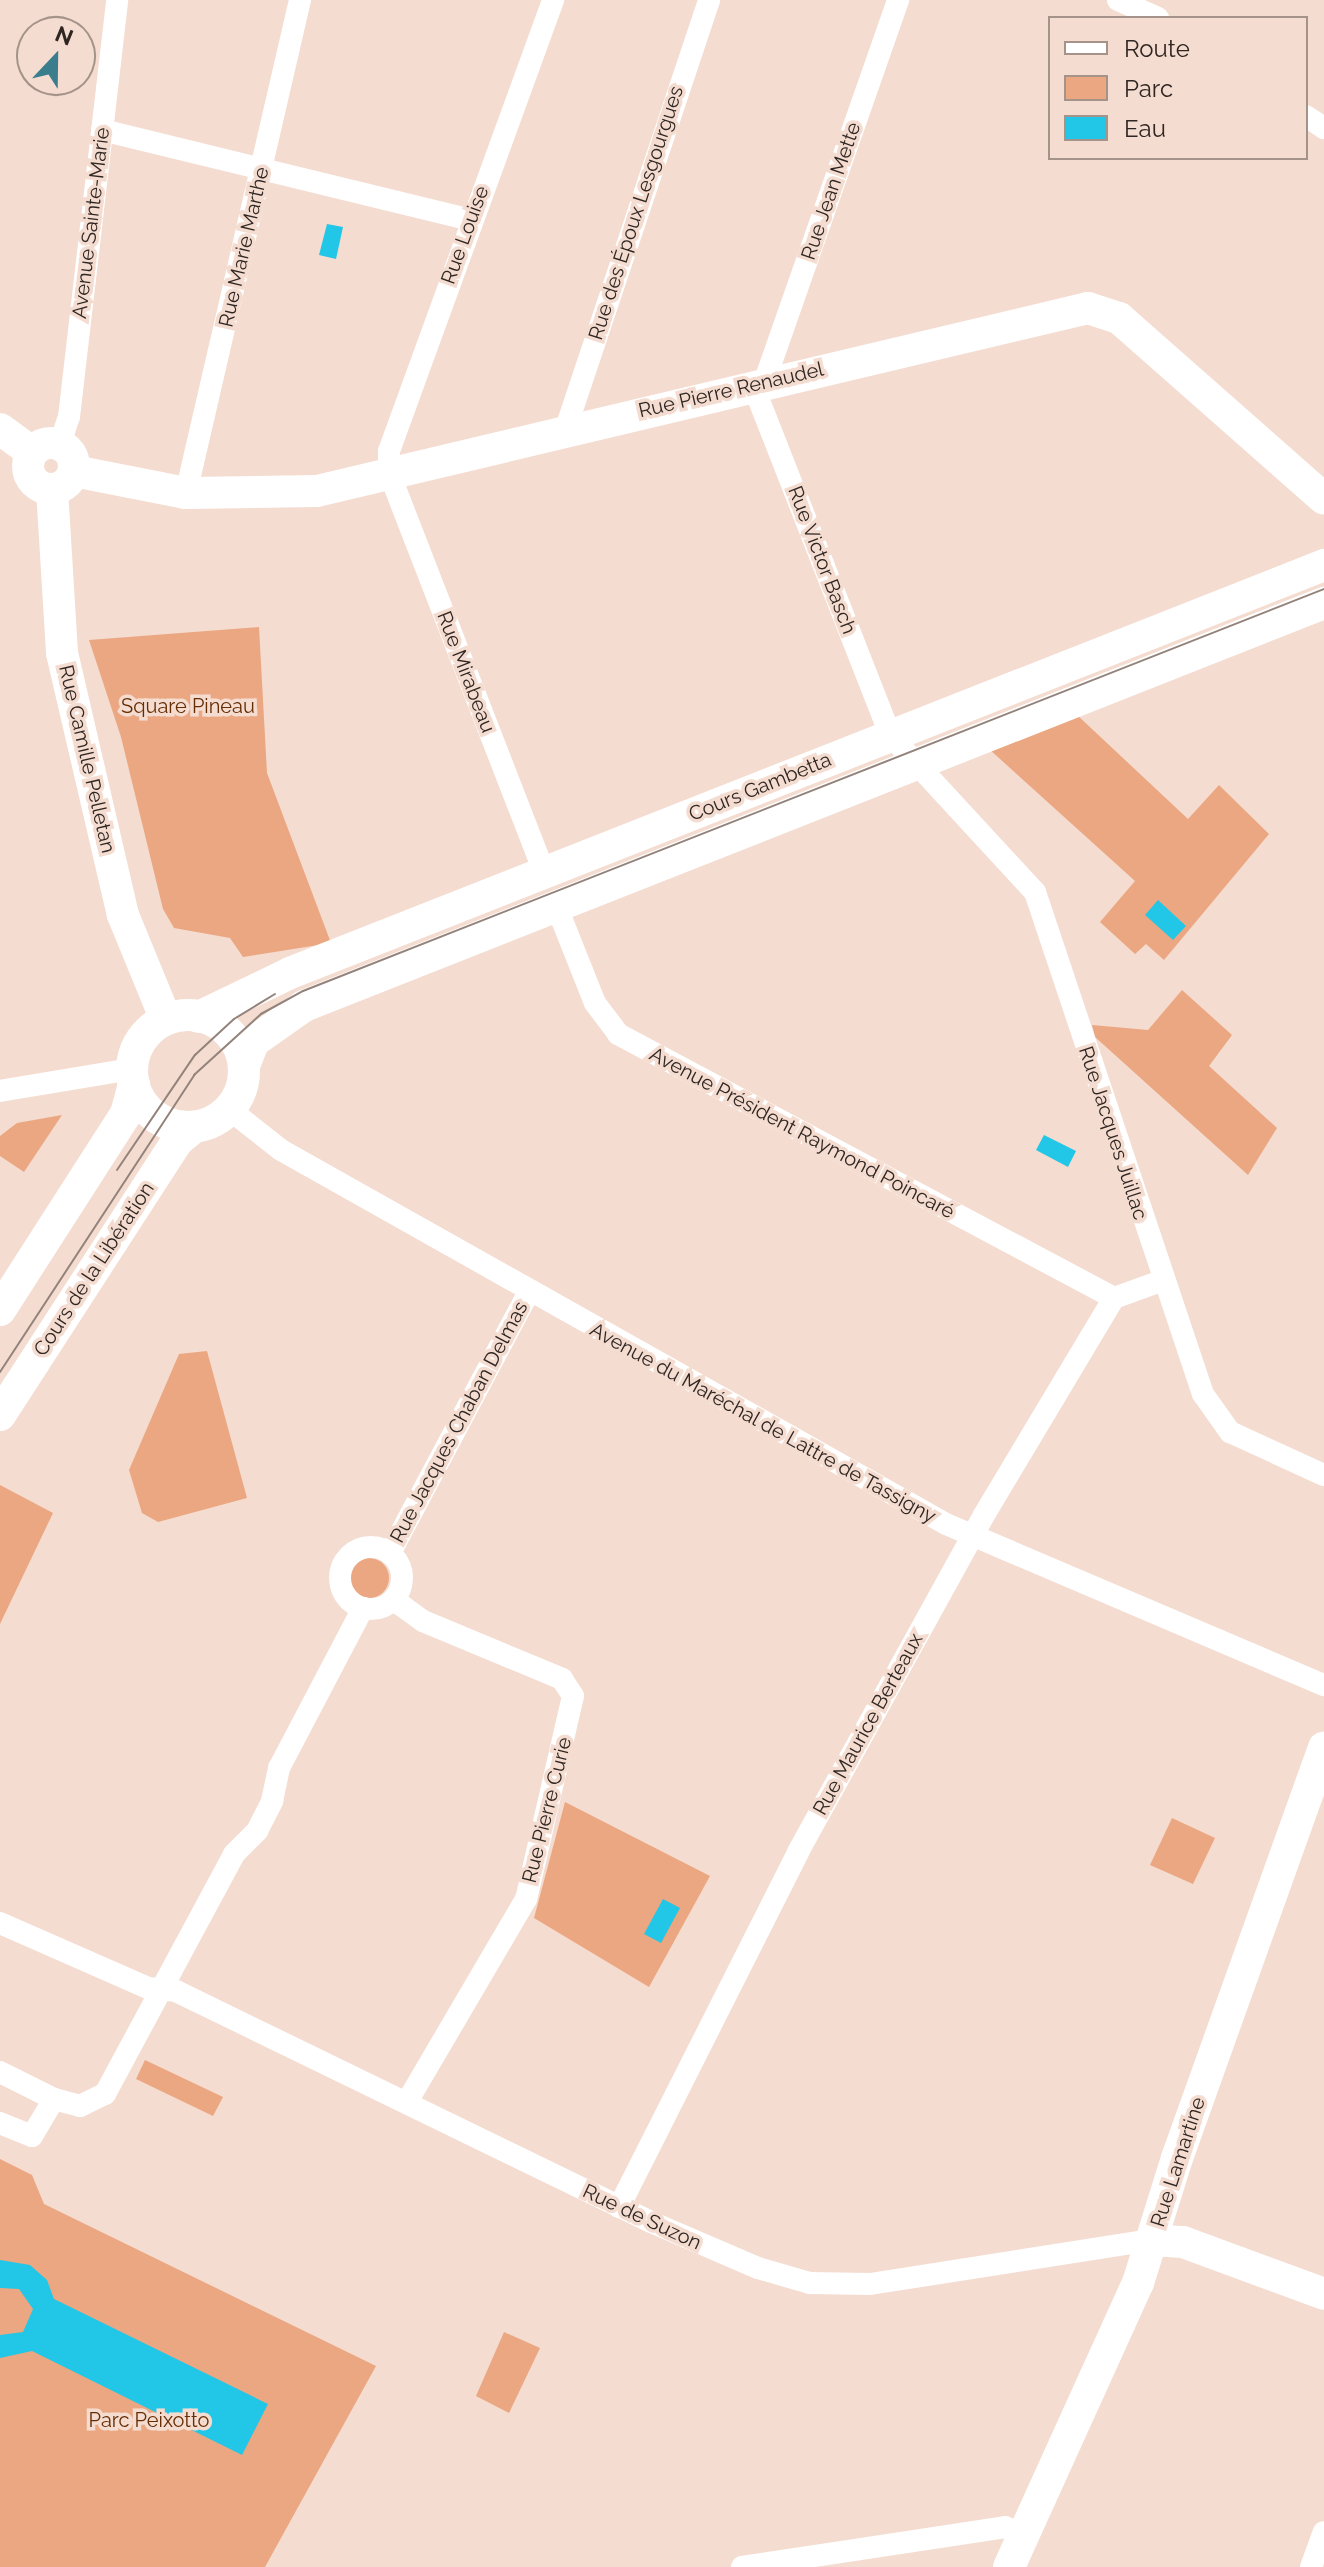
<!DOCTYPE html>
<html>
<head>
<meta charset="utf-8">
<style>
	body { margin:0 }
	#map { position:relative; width:1324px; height:2567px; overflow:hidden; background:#f4dcd0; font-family:Raleway,sans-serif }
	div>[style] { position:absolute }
	.green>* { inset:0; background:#eba781 }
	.round { border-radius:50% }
	.water>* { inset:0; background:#22c6e6 }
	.street>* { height:22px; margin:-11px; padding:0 11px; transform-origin:11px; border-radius:11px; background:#fff }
	.street>.ring { margin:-11px; padding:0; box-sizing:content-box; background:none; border:22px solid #fff; border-radius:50% }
	.secondary>* { height:32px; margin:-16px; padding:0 16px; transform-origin:16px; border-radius:16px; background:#fff }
	.secondary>.ring { margin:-16px; padding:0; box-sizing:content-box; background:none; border:32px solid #fff; border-radius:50% }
	.tram>* { height:2px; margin:-1px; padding:0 1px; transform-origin:1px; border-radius:1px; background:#93837b }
	span { translate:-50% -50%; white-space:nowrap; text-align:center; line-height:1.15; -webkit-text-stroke:7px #f4dcd0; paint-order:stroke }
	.street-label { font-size:20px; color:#2f2622 }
	.park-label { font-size:20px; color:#662d04 }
	.legend { position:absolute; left:1048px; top:16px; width:260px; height:144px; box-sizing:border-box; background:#f4dcd0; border:2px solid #a5938a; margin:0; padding:10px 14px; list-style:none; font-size:24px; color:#2f2622 }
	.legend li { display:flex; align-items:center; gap:16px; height:40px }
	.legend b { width:40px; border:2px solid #a5938a }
	.north { position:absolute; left:16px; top:16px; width:80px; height:80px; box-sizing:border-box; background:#f4dcd0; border:2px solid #a5938a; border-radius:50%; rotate:22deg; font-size:22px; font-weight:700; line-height:32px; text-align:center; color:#2f2622 }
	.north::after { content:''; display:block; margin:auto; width:28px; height:36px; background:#3a7e8d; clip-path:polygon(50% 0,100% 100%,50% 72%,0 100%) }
</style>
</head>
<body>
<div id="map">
	<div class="green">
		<div style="clip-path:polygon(259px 627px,267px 773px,331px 943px,243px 957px,230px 938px,174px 928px,163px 909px,121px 737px,89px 640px)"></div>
		<div style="clip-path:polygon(1076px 714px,1188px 819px,1219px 785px,1269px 834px,1164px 960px,1146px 944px,1135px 954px,1100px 922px,1135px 881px,989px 749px)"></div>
		<div style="clip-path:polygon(1182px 990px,1232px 1035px,1209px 1066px,1277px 1128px,1248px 1175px,1095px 1037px,1092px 1025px,1148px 1030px)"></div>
		<div style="clip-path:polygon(62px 1115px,24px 1172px,0 1156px,0 1136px,17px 1123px)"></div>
		<div style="clip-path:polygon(207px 1351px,247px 1498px,158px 1522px,142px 1513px,129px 1470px,179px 1354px)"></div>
		<div style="clip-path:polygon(0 1485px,53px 1513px,0 1624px)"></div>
		<div class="round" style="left:349px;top:1558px;width:40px;height:40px"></div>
		<div style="clip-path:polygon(565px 1802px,710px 1876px,649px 1987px,534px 1918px)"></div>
		<div style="clip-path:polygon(1172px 1818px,1215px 1838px,1193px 1884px,1150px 1865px)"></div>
		<div style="clip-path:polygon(145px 2060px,223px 2097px,213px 2116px,136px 2079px)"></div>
		<div style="clip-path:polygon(0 2159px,32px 2175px,44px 2204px,376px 2366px,265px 2567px,0 2567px)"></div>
		<div style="clip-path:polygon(504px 2332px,540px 2348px,509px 2413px,476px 2396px)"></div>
	</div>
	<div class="water">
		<div style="clip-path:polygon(327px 224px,343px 227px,336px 259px,319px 255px)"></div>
		<div style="clip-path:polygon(1158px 900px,1186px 926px,1173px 940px,1145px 915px)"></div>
		<div style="clip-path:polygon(1044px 1135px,1076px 1151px,1068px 1167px,1036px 1150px)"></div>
		<div style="clip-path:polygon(663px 1899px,680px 1908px,661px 1943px,644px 1934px)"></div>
		<div style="clip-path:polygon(0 2260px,30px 2265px,47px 2280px,54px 2299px,268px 2404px,242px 2455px,32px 2351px,0 2358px,0 2335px,23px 2332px,33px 2309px,19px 2289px,0 2288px)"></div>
	</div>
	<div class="street">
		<div style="left:1118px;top:0;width:44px;rotate:24.2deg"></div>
		<div style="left:1306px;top:116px;width:22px;rotate:34deg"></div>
		<div style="left:102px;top:130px;width:379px;rotate:13.7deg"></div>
		<div style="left:764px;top:383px;width:406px;rotate:-70.7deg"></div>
		<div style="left:753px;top:385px;width:376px;rotate:68.6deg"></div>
		<div style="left:890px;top:735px;width:214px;rotate:47.3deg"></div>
		<div style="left:1035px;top:892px;width:529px;rotate:71.5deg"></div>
		<div style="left:1203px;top:1394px;width:47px;rotate:54.6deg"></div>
		<div style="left:1230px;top:1432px;width:103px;rotate:24.6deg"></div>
		<div style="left:566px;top:428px;width:451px;rotate:-71.5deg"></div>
		<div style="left:60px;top:444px;width:28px;rotate:-72deg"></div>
		<div style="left:69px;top:417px;width:420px;rotate:-83.4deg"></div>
		<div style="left:186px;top:493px;width:506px;rotate:-76.98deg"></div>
		<div style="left:544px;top:872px;width:429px;rotate:-111.2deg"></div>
		<div style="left:389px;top:472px;width:21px;rotate:-90deg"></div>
		<div style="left:389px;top:451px;width:480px;rotate:-70deg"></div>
		<div style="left:556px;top:905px;width:105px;rotate:68.3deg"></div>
		<div style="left:595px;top:1003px;width:39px;rotate:53deg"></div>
		<div style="left:618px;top:1034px;width:562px;rotate:28.02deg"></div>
		<div style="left:0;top:1091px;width:134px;rotate:-9.5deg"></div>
		<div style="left:229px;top:1109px;width:66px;rotate:38.3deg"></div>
		<div style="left:281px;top:1150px;width:763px;rotate:29.35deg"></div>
		<div style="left:946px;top:1524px;width:411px;rotate:23.1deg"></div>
		<div class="ring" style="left:340px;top:1547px;width:40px;height:40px"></div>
		<div style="left:390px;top:1553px;width:296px;rotate:-62deg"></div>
		<div style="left:394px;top:1600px;width:36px;rotate:36deg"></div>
		<div style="left:423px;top:1621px;width:151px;rotate:22.6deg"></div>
		<div style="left:562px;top:1679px;width:20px;rotate:57deg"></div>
		<div style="left:573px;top:1696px;width:208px;rotate:103deg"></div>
		<div style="left:526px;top:1899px;width:233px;rotate:120.4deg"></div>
		<div style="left:0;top:1923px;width:162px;rotate:23.7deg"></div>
		<div style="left:148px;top:1988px;width:28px;rotate:6deg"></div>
		<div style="left:176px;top:1991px;width:528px;rotate:25.93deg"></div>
		<div style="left:651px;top:2222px;width:116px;rotate:23.3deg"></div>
		<div style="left:758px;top:2268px;width:54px;rotate:16.1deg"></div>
		<div style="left:810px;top:2283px;width:60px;rotate:1deg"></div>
		<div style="left:870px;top:2284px;width:285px;rotate:-8.9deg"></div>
		<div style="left:0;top:2072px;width:60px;rotate:26.6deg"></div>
		<div style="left:54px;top:2099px;width:43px;rotate:120.7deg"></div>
		<div style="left:32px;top:2136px;width:35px;rotate:-158deg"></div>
		<div style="left:54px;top:2099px;width:27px;rotate:15deg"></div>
		<div style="left:80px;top:2106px;width:28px;rotate:-26deg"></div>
		<div style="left:105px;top:2094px;width:272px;rotate:-61.7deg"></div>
		<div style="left:234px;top:1854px;width:33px;rotate:-45deg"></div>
		<div style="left:257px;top:1831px;width:34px;rotate:-63deg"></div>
		<div style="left:272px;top:1801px;width:34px;rotate:-78deg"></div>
		<div style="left:279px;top:1768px;width:181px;rotate:-62.3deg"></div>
		<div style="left:619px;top:2207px;width:398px;rotate:-63.2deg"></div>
		<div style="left:798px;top:1852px;width:385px;rotate:-61.1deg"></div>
		<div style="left:984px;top:1515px;width:253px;rotate:-59.1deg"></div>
		<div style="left:1114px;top:1298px;width:50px;rotate:-19.9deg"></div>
		<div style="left:742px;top:2567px;width:266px;rotate:-8.6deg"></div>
		<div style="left:1005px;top:2527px;width:21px;rotate:25deg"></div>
		<div style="left:1311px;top:2567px;width:37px;rotate:-70deg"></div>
	</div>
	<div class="secondary">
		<div style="left:0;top:429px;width:39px;rotate:36deg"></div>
		<div class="ring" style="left:28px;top:443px;width:14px;height:14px"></div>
		<div style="left:74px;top:471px;width:114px;rotate:11.1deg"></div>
		<div style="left:186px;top:493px;width:131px;rotate:-0.9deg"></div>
		<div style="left:317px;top:491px;width:792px;rotate:-13.35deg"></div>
		<div style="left:1088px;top:308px;width:33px;rotate:18deg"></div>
		<div style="left:1119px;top:318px;width:273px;rotate:41.4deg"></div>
		<div style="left:52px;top:489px;width:164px;rotate:86.5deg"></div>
		<div style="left:62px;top:653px;width:269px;rotate:76.9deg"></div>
		<div style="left:123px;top:915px;width:113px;rotate:67.7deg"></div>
		<div class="ring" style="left:132px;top:1015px;width:80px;height:80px"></div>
		<div style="left:199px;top:1017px;width:101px;rotate:-25.8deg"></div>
		<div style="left:290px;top:973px;width:1112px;rotate:-21.53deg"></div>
		<div style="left:244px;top:1066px;width:26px;rotate:-69deg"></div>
		<div style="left:253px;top:1042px;width:62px;rotate:-35.2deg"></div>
		<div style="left:304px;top:1006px;width:1097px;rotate:-21.56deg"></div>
		<div style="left:0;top:1310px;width:233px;rotate:-57.3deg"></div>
		<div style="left:126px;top:1114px;width:31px;rotate:-75deg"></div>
		<div style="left:0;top:1415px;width:326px;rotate:-57.1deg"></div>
		<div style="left:177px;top:1141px;width:22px;rotate:-39deg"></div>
		<div style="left:1152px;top:2240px;width:31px;rotate:4deg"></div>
		<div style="left:1183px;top:2242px;width:150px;rotate:20.2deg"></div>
		<div style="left:1009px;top:2567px;width:312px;rotate:-65.6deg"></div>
		<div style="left:1138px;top:2283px;width:131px;rotate:-72.7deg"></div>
		<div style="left:1177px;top:2158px;width:436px;rotate:-70.3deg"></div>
	</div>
	<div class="tram">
		<div style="left:117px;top:1170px;width:139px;rotate:-55.9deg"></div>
		<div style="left:195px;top:1055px;width:53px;rotate:-42.7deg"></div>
		<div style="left:234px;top:1019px;width:48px;rotate:-31.4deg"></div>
		<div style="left:0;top:1372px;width:355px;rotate:-56.8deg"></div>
		<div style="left:194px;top:1075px;width:91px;rotate:-42.3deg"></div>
		<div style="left:261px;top:1014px;width:48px;rotate:-28.7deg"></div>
		<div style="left:303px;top:991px;width:1097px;rotate:-21.49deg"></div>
	</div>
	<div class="street-label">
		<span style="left:831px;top:191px;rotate:-71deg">Rue Jean Mette</span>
		<span style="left:636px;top:213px;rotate:-72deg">Rue des Époux Lesgourgues</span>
		<span style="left:91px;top:223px;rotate:-83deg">Avenue Sainte-Marie</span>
		<span style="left:465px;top:235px;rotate:-70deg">Rue Louise</span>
		<span style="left:244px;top:247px;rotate:-77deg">Rue Marie Marthe</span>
		<span style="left:731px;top:390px;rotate:-13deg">Rue Pierre Renaudel</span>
		<span style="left:822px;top:560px;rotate:69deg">Rue Victor Basch</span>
		<span style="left:466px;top:672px;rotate:69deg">Rue Mirabeau</span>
		<span style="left:87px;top:759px;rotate:77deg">Rue Camille Pelletan</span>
		<span style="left:760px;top:787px;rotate:-22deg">Cours Gambetta</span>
		<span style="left:802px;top:1133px;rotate:28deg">Avenue Président Raymond Poincaré</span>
		<span style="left:1113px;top:1133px;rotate:72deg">Rue Jacques Juillac</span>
		<span style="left:94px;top:1269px;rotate:-57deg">Cours de la Libération</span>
		<span style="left:459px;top:1422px;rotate:-62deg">Rue Jacques Chaban Delmas</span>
		<span style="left:763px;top:1423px;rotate:29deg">Avenue du Maréchal de Lattre de Tassigny</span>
		<span style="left:868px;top:1724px;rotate:-61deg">Rue Maurice Berteaux</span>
		<span style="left:547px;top:1810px;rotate:-76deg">Rue Pierre Curie</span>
		<span style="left:1178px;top:2162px;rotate:-72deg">Rue Lamartine</span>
		<span style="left:642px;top:2217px;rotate:25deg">Rue de Suzon</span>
	</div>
	<div class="park-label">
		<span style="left:188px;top:706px">Square Pineau</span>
		<span style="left:149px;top:2420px">Parc Peixotto</span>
	</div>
	<ul class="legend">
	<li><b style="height:10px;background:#fff"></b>Route</li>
	<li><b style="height:22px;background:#eba781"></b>Parc</li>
	<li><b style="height:22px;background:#22c6e6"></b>Eau</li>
	</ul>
	<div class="north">N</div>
</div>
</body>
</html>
